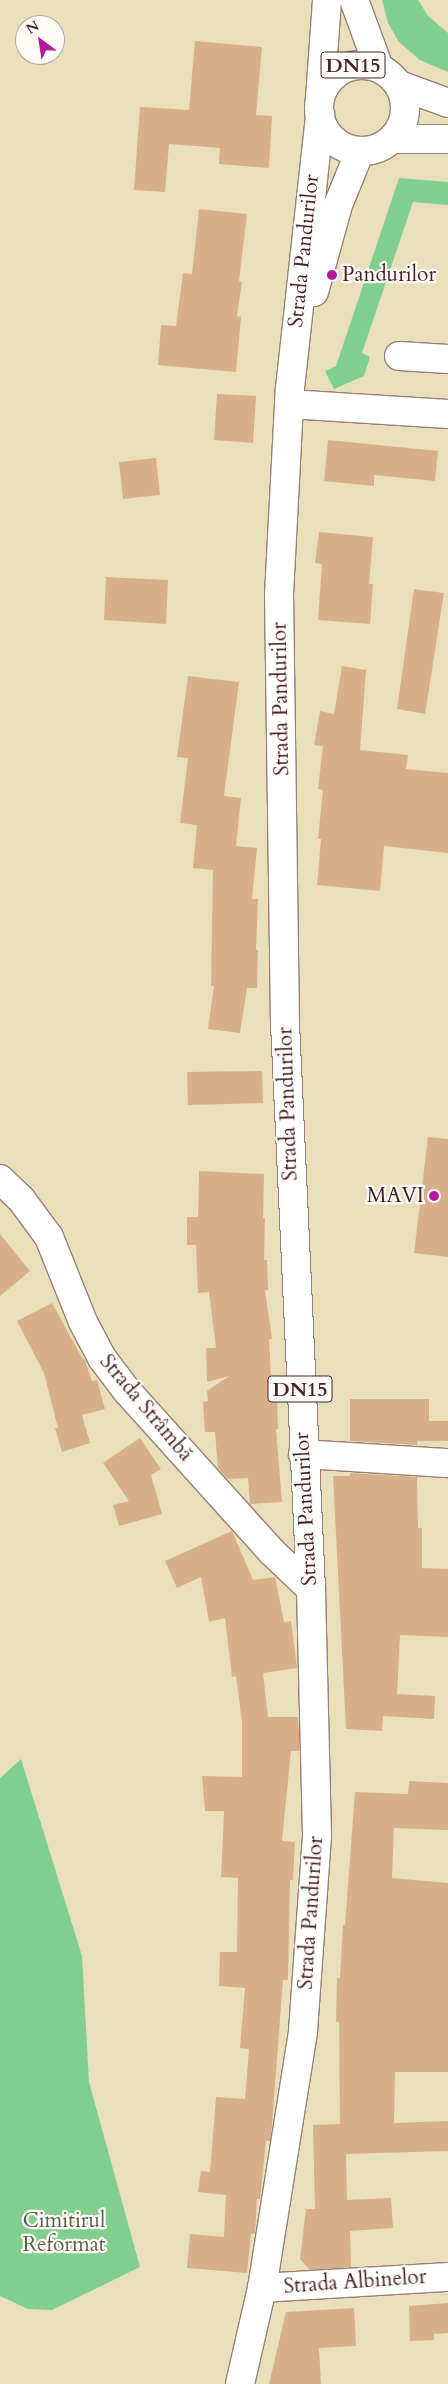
<!DOCTYPE html>
<html>
<head>
<meta charset="utf-8">
<style>
	body { margin:0 }
	#map { position:relative; width:448px; height:2384px; overflow:hidden; background:#e9e0bb; font-family:Cardo,serif }
	div>[style] { position:absolute }
	.green>* { inset:0; background:#81cf8e }
	.building>* { inset:0; background:#d7b08b }
	.roads { filter:drop-shadow(1px 0 #9a8073) drop-shadow(-1px 0 #9a8073) drop-shadow(0 1px #9a8073) drop-shadow(0 -1px #9a8073) }
	.minor>* { height:28px; margin:-14px; padding:0 14px; transform-origin:14px; border-radius:14px; background:#fff }
	.major>* { height:28px; margin:-14px; padding:0 14px; transform-origin:14px; border-radius:14px; background:#fff }
	.highway>* { height:28px; margin:-14px; padding:0 14px; transform-origin:14px; border-radius:14px; background:#fff }
	.highway>.ring { margin:-14px; padding:0; box-sizing:content-box; background:none; border:28px solid #fff; border-radius:50% }
	.dots>* { width:14px; height:14px; translate:-50% -50%; box-sizing:border-box; border:2px solid #fdfcf7; border-radius:50% }
	span { translate:-50% -50%; white-space:nowrap; text-align:center; line-height:1.15; -webkit-text-stroke:4.5px #fdfcf7; paint-order:stroke }
	.shield-label span { padding:1px 4px; background:#fdfcf7; border:1px solid; border-radius:4px; -webkit-text-stroke-width:0 }
	.shield-label { font-size:20px; color:#4a1f2b; font-weight:700 }
	.street-label { font-size:21px; color:#4a1f2b }
	.poi-label { font-size:21px; color:#4a1f2b }
	.left { translate:0 -50%; text-align:left }
	.right { translate:-100% -50%; text-align:right }
	.park-label { font-size:21px; color:#5d5d4e }
	.north { position:absolute; left:15px; top:15px; width:50px; height:50px; box-sizing:border-box; background:#fdfcf7; border:1px solid #b5a4a5; border-radius:50%; rotate:329deg; font-size:14px; font-weight:700; line-height:20px; text-align:center; color:#4a1f2b }
	.north::after { content:''; display:block; margin:auto; width:18px; height:22px; background:#b5179e; clip-path:polygon(50% 0,100% 100%,50% 72%,0 100%) }
</style>
</head>
<body>
<div id="map">
	<div class="green">
		<div style="clip-path:polygon(382px 0,418px 0,428px 16px,448px 33px,448px 72px,420px 60px,399px 42px,388px 23px)"></div>
		<div style="clip-path:polygon(399px 178px,448px 182px,448px 205px,413px 202px,362px 353px,370px 357px,364px 376px,334px 389px,325px 371px,336px 366px)"></div>
		<div style="clip-path:polygon(21px 1759px,82px 1956px,89px 2082px,140px 2267px,52px 2310px,28px 2309px,0 2296px,0 1778px)"></div>
	</div>
	<div class="building">
		<div style="clip-path:polygon(195px 41px,262px 47px,256px 115px,272px 116px,269px 168px,219px 164px,220px 148px,169px 144px,165px 192px,134px 190px,140px 107px,189px 110px)"></div>
		<div style="clip-path:polygon(199px 209px,247px 214px,239px 281px,242px 282px,237px 316px,241px 317px,236px 372px,158px 365px,161px 325px,176px 326px,183px 273px,192px 274px)"></div>
		<div style="clip-path:polygon(217px 394px,256px 396px,253px 443px,214px 440px)"></div>
		<div style="clip-path:polygon(328px 440px,438px 451px,435px 481px,374px 475px,374px 486px,324px 481px)"></div>
		<div style="clip-path:polygon(156px 458px,160px 495px,123px 499px,119px 462px)"></div>
		<div style="clip-path:polygon(319px 532px,373px 537px,369px 584px,373px 584px,370px 624px,318px 620px,322px 564px,315px 563px)"></div>
		<div style="clip-path:polygon(106px 577px,168px 580px,166px 624px,104px 620px)"></div>
		<div style="clip-path:polygon(414px 589px,444px 593px,425px 714px,397px 709px)"></div>
		<div style="clip-path:polygon(342px 666px,366px 670px,360px 750px,408px 755px,406px 769px,448px 773px,448px 853px,384px 846px,380px 891px,317px 885px,321px 839px,318px 839px,323px 790px,318px 789px,323px 746px,314px 745px,320px 711px,334px 714px)"></div>
		<div style="clip-path:polygon(188px 676px,239px 682px,224px 796px,241px 798px,236px 846px,257px 848px,252px 899px,258px 899px,256px 950px,258px 950px,257px 988px,247px 988px,240px 1033px,208px 1029px,214px 986px,211px 986px,213px 870px,193px 868px,197px 825px,180px 823px,188px 758px,177px 757px)"></div>
		<div style="clip-path:polygon(262px 1071px,263px 1103px,188px 1105px,187px 1072px)"></div>
		<div style="clip-path:polygon(428px 1137px,448px 1139px,448px 1257px,414px 1253px)"></div>
		<div style="clip-path:polygon(199px 1171px,264px 1174px,263px 1218px,265px 1218px,264px 1260px,267px 1260px,268px 1290px,265px 1290px,272px 1339px,269px 1339px,272px 1398px,277px 1398px,278px 1429px,276px 1429px,282px 1502px,250px 1504px,248px 1478px,228px 1479px,218px 1468px,215px 1432px,205px 1432px,203px 1402px,208px 1401px,207px 1391px,229px 1376px,207px 1382px,206px 1348px,216px 1348px,209px 1292px,198px 1293px,196px 1245px,187px 1245px,187px 1217px,198px 1217px)"></div>
		<div style="clip-path:polygon(0 1234px,30px 1271px,0 1296px)"></div>
		<div style="clip-path:polygon(52px 1303px,82px 1358px,85px 1360px,92px 1381px,97px 1380px,105px 1409px,82px 1415px,90px 1443px,62px 1452px,55px 1428px,58px 1428px,44px 1373px,17px 1321px)"></div>
		<div style="clip-path:polygon(350px 1399px,429px 1399px,429px 1421px,448px 1421px,448px 1441px,417px 1441px,417px 1445px,350px 1441px)"></div>
		<div style="clip-path:polygon(140px 1438px,161px 1469px,151px 1475px,162px 1514px,119px 1526px,113px 1505px,129px 1501px,103px 1463px)"></div>
		<div style="clip-path:polygon(350px 1473px,417px 1477px,418px 1528px,422px 1528px,422px 1568px,448px 1569px,448px 1637px,400px 1635px,397px 1694px,435px 1696px,434px 1719px,383px 1716px,382px 1731px,346px 1729px,333px 1476px,350px 1476px)"></div>
		<div style="clip-path:polygon(232px 1531px,253px 1580px,275px 1577px,284px 1622px,291px 1621px,297px 1668px,263px 1673px,268px 1717px,298px 1717px,299px 1730px,299px 1751px,291px 1751px,282px 1841px,295px 1842px,293px 1880px,290px 1880px,288px 1980px,283px 1980px,272px 2125px,270px 2141px,266px 2141px,260px 2199px,257px 2199px,255px 2233px,251px 2234px,247px 2273px,187px 2268px,190px 2234px,224px 2237px,226px 2195px,198px 2192px,201px 2171px,210px 2172px,216px 2097px,245px 2099px,249px 2049px,240px 2048px,245px 1988px,219px 1986px,220px 1952px,237px 1952px,238px 1878px,221px 1877px,224px 1811px,205px 1811px,202px 1776px,242px 1777px,242px 1722px,236px 1676px,232px 1677px,225px 1618px,209px 1622px,201px 1577px,177px 1588px,165px 1561px)"></div>
		<div style="clip-path:polygon(409px 1781px,448px 1783px,448px 1830px,394px 1828px,392px 1878px,448px 1883px,448px 2072px,395px 2072px,394px 2123px,448px 2121px,448px 2151px,346px 2154px,347px 2200px,391px 2198px,393px 2228px,350px 2231px,351px 2267px,310px 2270px,300px 2259px,306px 2209px,315px 2209px,313px 2125px,340px 2124px,339px 2022px,336px 2022px,337px 1978px,340px 1978px,343px 1925px,345px 1925px,355px 1792px,408px 1794px)"></div>
		<div style="clip-path:polygon(448px 2303px,448px 2333px,434px 2334px,434px 2340px,410px 2341px,409px 2306px)"></div>
		<div style="clip-path:polygon(354px 2308px,356px 2346px,319px 2348px,321px 2384px,269px 2384px,286px 2312px)"></div>
	</div>
	<div class="roads">
		<div class="minor">
			<div style="left:399px;top:356px;width:49px;rotate:3.5deg"></div>
			<div style="left:289px;top:404px;width:159px;rotate:3.6deg"></div>
			<div style="left:0;top:1179px;width:29px;rotate:44deg"></div>
			<div style="left:21px;top:1199px;width:47px;rotate:53.6deg"></div>
			<div style="left:49px;top:1237px;width:92px;rotate:68.2deg"></div>
			<div style="left:83px;top:1322px;width:41px;rotate:62.2deg"></div>
			<div style="left:102px;top:1358px;width:41px;rotate:52.9deg"></div>
			<div style="left:127px;top:1391px;width:215px;rotate:48deg"></div>
			<div style="left:271px;top:1551px;width:55px;rotate:43.5deg"></div>
			<div style="left:303px;top:1454px;width:145px;rotate:3.6deg"></div>
			<div style="left:262px;top:2288px;width:186px;rotate:-3.4deg"></div>
		</div>
		<div class="major">
			<div style="left:399px;top:85px;width:52px;rotate:20.2deg"></div>
			<div style="left:392px;top:139px;width:56px"></div>
		</div>
		<div class="highway">
			<div style="left:354px;top:0;width:72px;rotate:69.8deg"></div>
			<div class="ring" style="left:319px;top:65px;width:58px;height:58px"></div>
			<div style="left:320px;top:98px;width:98px;rotate:-85.9deg"></div>
			<div style="left:314px;top:292px;width:90px;rotate:-74.6deg"></div>
			<div style="left:338px;top:205px;width:58px;rotate:-67.8deg"></div>
			<div style="left:240px;top:2384px;width:98px;rotate:-77.1deg"></div>
			<div style="left:262px;top:2288px;width:260px;rotate:-80.9deg"></div>
			<div style="left:303px;top:2031px;width:196px;rotate:-85.9deg"></div>
			<div style="left:317px;top:1835px;width:246px;rotate:-91.4deg"></div>
			<div style="left:311px;top:1589px;width:566px;rotate:-92.63deg"></div>
			<div style="left:285px;top:1024px;width:429px;rotate:-90.8deg"></div>
			<div style="left:279px;top:595px;width:207px;rotate:-87deg"></div>
			<div style="left:290px;top:388px;width:275px;rotate:-83.7deg"></div>
		</div>
	</div>
	<div class="dots">
		<div style="left:332px;top:275px;background:#b5179e"></div>
		<div style="left:434px;top:1196px;background:#b5179e"></div>
	</div>
	<div class="shield-label">
		<span style="left:353px;top:65px">DN15</span>
		<span style="left:300px;top:1389px">DN15</span>
	</div>
	<div class="street-label">
		<span style="left:304px;top:251px;rotate:-84deg">Strada Pandurilor</span>
		<span style="left:281px;top:699px;rotate:-91deg">Strada Pandurilor</span>
		<span style="left:288px;top:1104px;rotate:-92deg">Strada Pandurilor</span>
		<span style="left:146px;top:1408px;rotate:50deg">Strada Strâmbă</span>
		<span style="left:306px;top:1509px;rotate:-93deg">Strada Pandurilor</span>
		<span style="left:311px;top:1913px;rotate:-86deg">Strada Pandurilor</span>
		<span style="left:355px;top:2282px;rotate:-4deg">Strada Albinelor</span>
	</div>
	<div class="poi-label">
		<span class="left" style="left:342px;top:275px">Pandurilor</span>
		<span class="right" style="left:424px;top:1196px">MAVI</span>
	</div>
	<div class="park-label">
		<span style="left:64px;top:2233px">Cimitirul<br>Reformat</span>
	</div>
	<div class="north">N</div>
</div>
</body>
</html>
